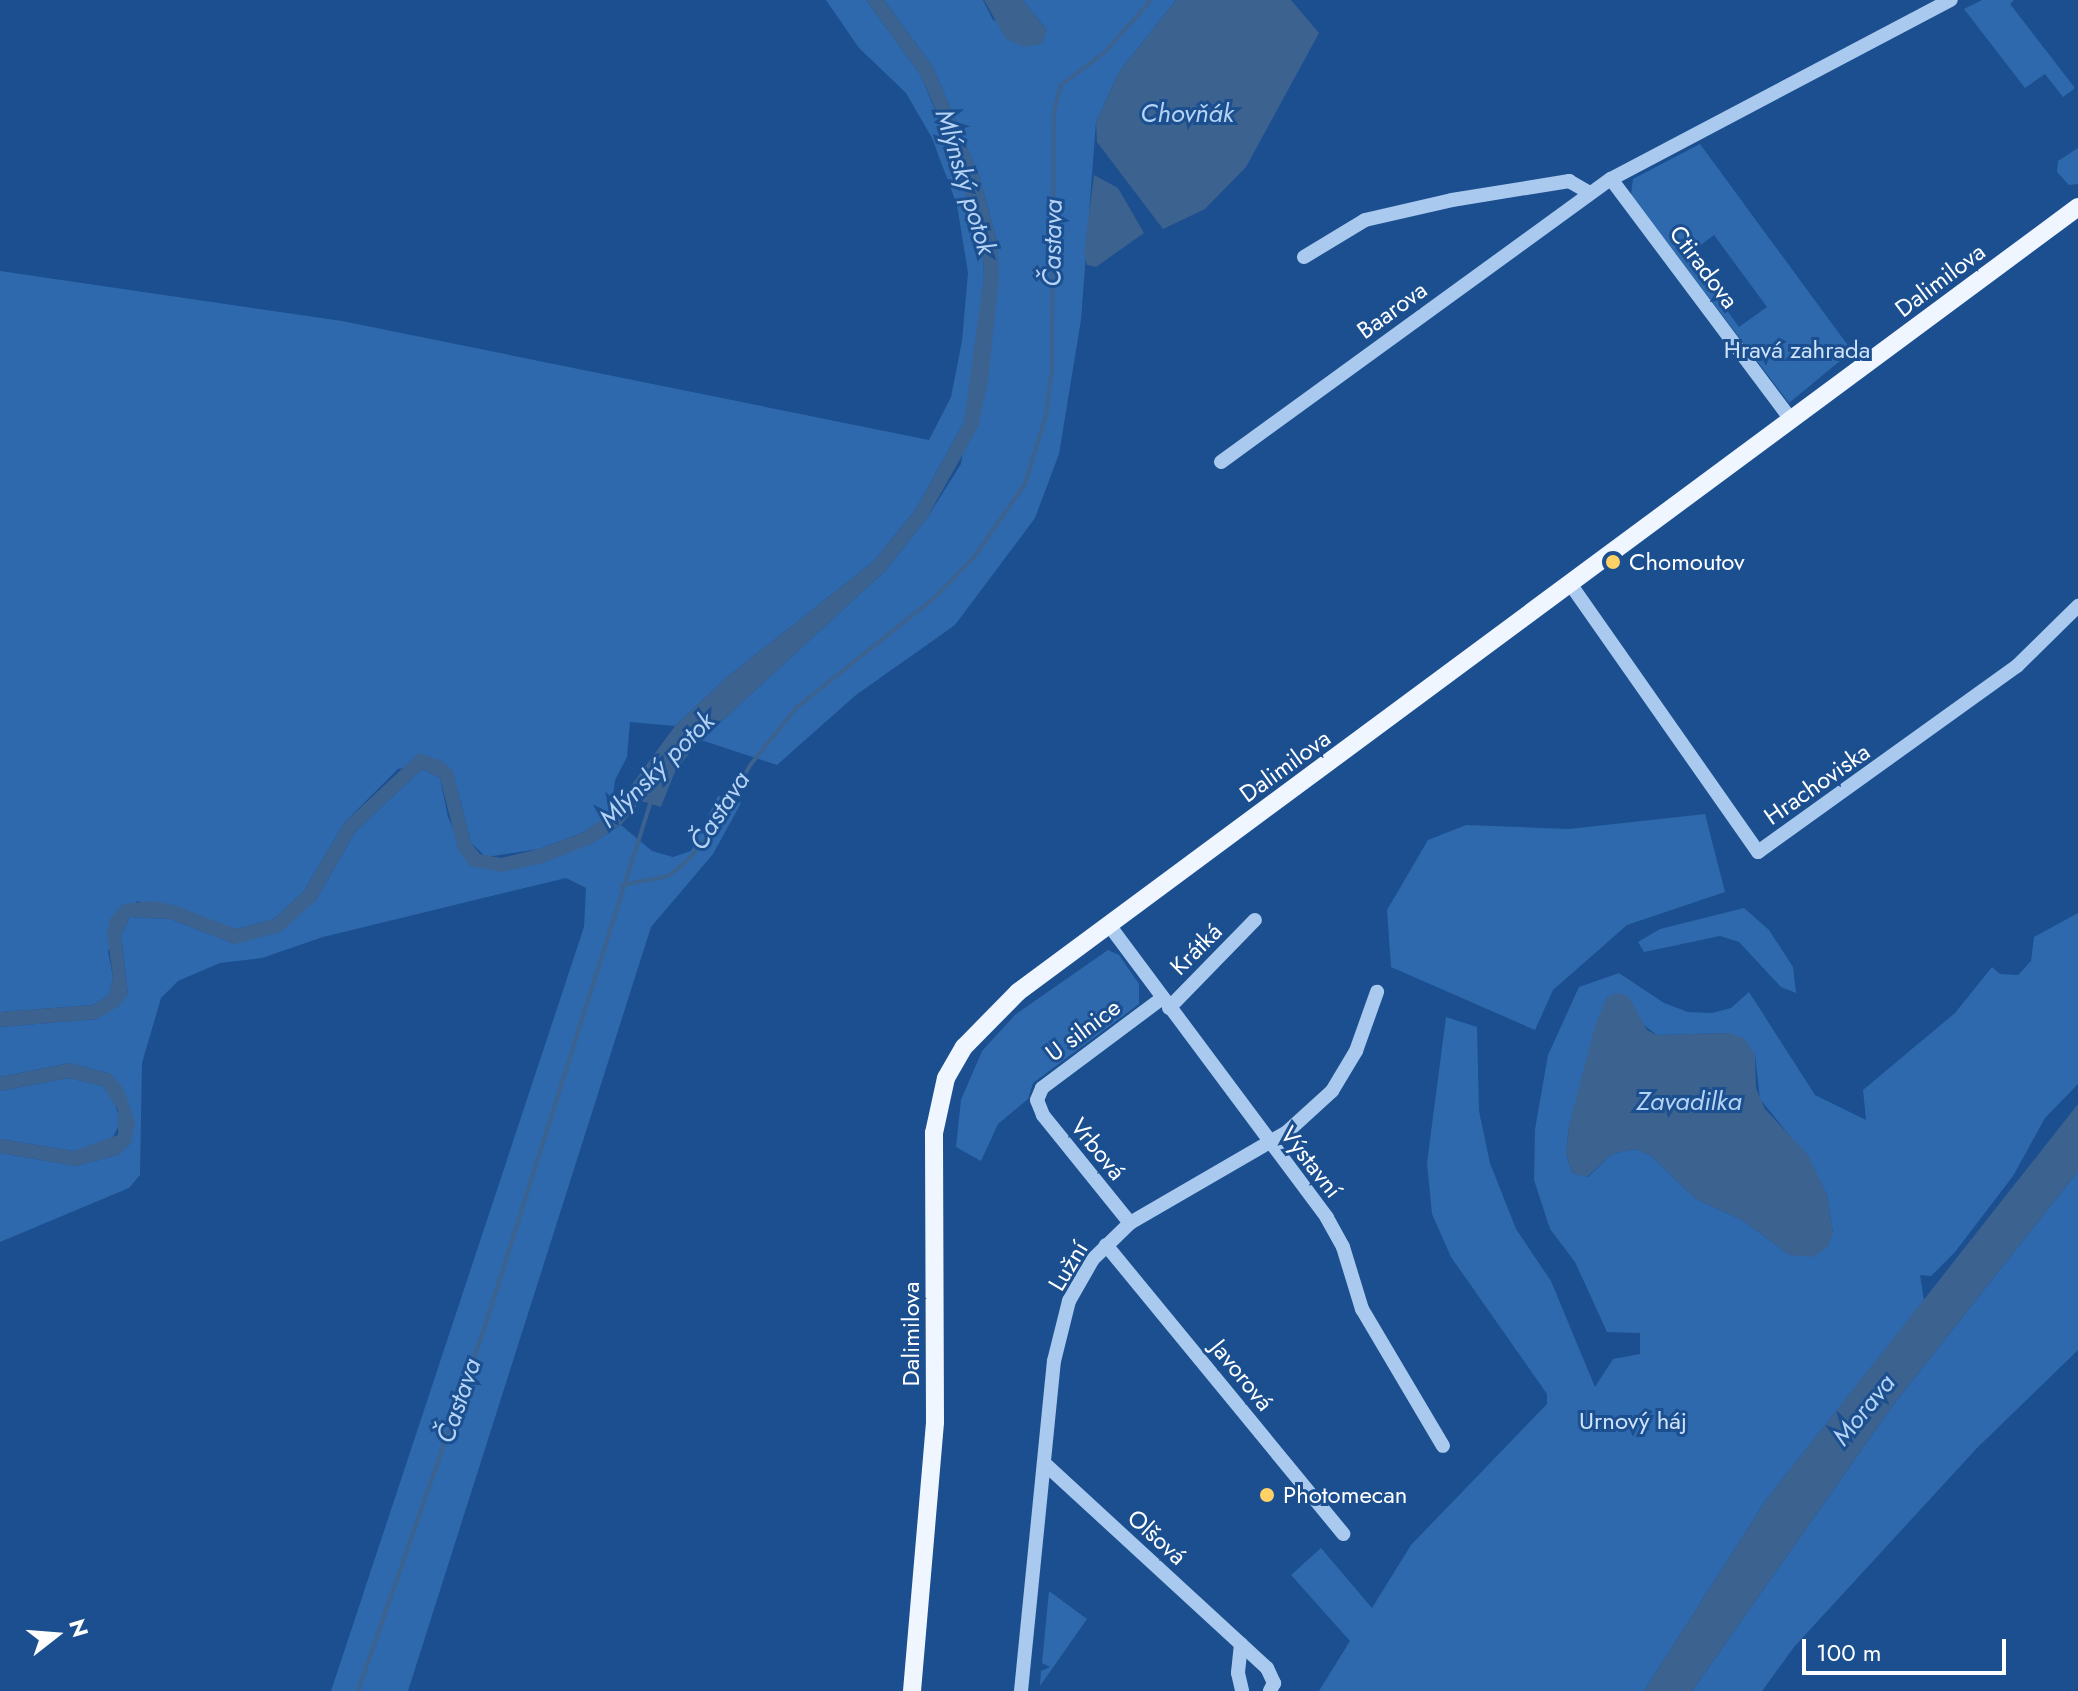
<!DOCTYPE html>
<html>
<head>
<meta charset="utf-8">
<style>
	body { margin:0 }
	#map { position:relative; width:2078px; height:1691px; overflow:hidden; background:#1b4f8f; font-family:Jost,sans-serif }
	div>[style] { position:absolute }
	.green>* { inset:0; background:#2e69ad }
	.water>* { inset:0; background:#3c6290 }
	.stream>* { height:4px; margin:-2px; padding:0 2px; transform-origin:2px; border-radius:2px; background:#3c6290 }
	.minor>* { height:14px; margin:-7px; padding:0 7px; transform-origin:7px; border-radius:7px; background:#a9c9ee }
	.major>* { height:18px; margin:-9px; padding:0 9px; transform-origin:9px; border-radius:9px; background:#f0f6ff }
	.dots>* { width:22px; height:22px; translate:-50% -50%; box-sizing:border-box; border:4px solid #1b4f8f; border-radius:50% }
	span { translate:-50% -50%; white-space:nowrap; text-align:center; line-height:1.15; -webkit-text-stroke:6px #1b4f8f; paint-order:stroke }
	.street-label { font-size:24px; color:#fff }
	.park-label { font-size:24px; color:#cfe3fa }
	.poi-label { font-size:24px; color:#fff }
	.left { translate:0 -50%; text-align:left }
	.water-label { font-size:26px; color:#b5d3f5; font-style:italic }
	.north { position:absolute; left:16px; top:1595px; width:80px; height:80px; -webkit-text-stroke:6px #1b4f8f; paint-order:stroke; rotate:73deg; font-size:22px; font-weight:700; line-height:32px; text-align:center; color:#fff }
	.north::after { content:''; display:block; margin:auto; width:28px; height:36px; background:#fff; clip-path:polygon(50% 0,100% 100%,50% 72%,0 100%) }
	.scale { position:absolute; left:1802px; top:1639px; width:204px; height:36px; box-sizing:border-box; border:4px solid #fff; border-top:0; padding-left:10px; font-size:24px; line-height:28px; white-space:nowrap; color:#fff; -webkit-text-stroke:6px #1b4f8f; paint-order:stroke }
</style>
</head>
<body>
<div id="map">
	<div class="green">
		<div style="clip-path:polygon(826px 0,866px 0,920px 74px,965px 181px,982px 243px,984px 276px,974px 379px,964px 422px,916px 509px,874px 561px,727px 677px,675px 726px,630px 722px,627px 757px,615px 780px,611px 814px,584px 832px,539px 849px,486px 857px,471px 843px,458px 791px,442px 761px,398px 769px,344px 823px,304px 891px,274px 919px,236px 929px,137px 901px,108px 951px,113px 977px,109px 995px,93px 1005px,0 1012px,0 271px,342px 321px,929px 440px,951px 397px,962px 341px,968px 273px,957px 205px,932px 138px,906px 93px,859px 48px)"></div>
		<div style="clip-path:polygon(884px 0,983px 0,993px 20px,1047px 30px,1023px 0,1176px 0,1119px 72px,1096px 122px,1081px 320px,1059px 454px,1035px 518px,955px 625px,856px 695px,777px 765px,701px 740px,885px 571px,927px 518px,961px 464px,997px 241px,979px 176px,933px 67px)"></div>
		<div style="clip-path:polygon(1982px 0,2014px 0,2010px 4px,2075px 88px,2063px 97px,2045px 74px,2025px 88px,1964px 9px)"></div>
		<div style="clip-path:polygon(evenodd,1700px 144px,1852px 351px,1789px 403px,1631px 195px,1633px 179px,1700px 144px,1714px 235px,1767px 307px,1739px 327px,1687px 255px,1714px 235px)"></div>
		<div style="clip-path:polygon(2078px 148px,2078px 184px,2069px 185px,2057px 172px,2058px 161px)"></div>
		<div style="clip-path:polygon(422px 769px,440px 778px,448px 817px,470px 866px,591px 844px,621px 825px,652px 851px,673px 857px,691px 851px,718px 796px,741px 803px,713px 854px,651px 927px,408px 1691px,331px 1691px,584px 927px,586px 888px,566px 878px,323px 937px,262px 958px,220px 963px,178px 981px,161px 998px,142px 1063px,140px 1175px,129px 1188px,0 1242px,0 1153px,76px 1166px,118px 1155px,131px 1143px,111px 1074px,70px 1063px,0 1077px,0 1027px,97px 1019px,128px 994px,121px 935px,130px 917px,170px 919px,235px 944px,316px 900px,355px 832px)"></div>
		<div style="clip-path:polygon(1705px 814px,1725px 892px,1627px 925px,1553px 990px,1535px 1030px,1391px 967px,1387px 910px,1428px 840px,1466px 825px,1569px 829px)"></div>
		<div style="clip-path:polygon(1744px 908px,1769px 930px,1793px 967px,1796px 993px,1781px 987px,1739px 942px,1720px 936px,1644px 952px,1638px 942px,1660px 929px)"></div>
		<div style="clip-path:polygon(evenodd,2078px 913px,2078px 1084px,2045px 1118px,2013px 1176px,1955px 1252px,1931px 1276px,1920px 1275px,1924px 1300px,1766px 1500px,1644px 1691px,1319px 1691px,1350px 1641px,1291px 1575px,1321px 1548px,1372px 1608px,1411px 1545px,1547px 1404px,1547px 1394px,1451px 1257px,1432px 1214px,1427px 1163px,1446px 1017px,1477px 1027px,1479px 1111px,1490px 1163px,1516px 1229px,1551px 1281px,1595px 1387px,1613px 1359px,1640px 1354px,1640px 1333px,1607px 1332px,1575px 1262px,1550px 1229px,1534px 1180px,1535px 1129px,1548px 1055px,1579px 987px,1619px 973px,1664px 1003px,1688px 1012px,1712px 1013px,1731px 1008px,1749px 992px,1815px 1095px,1866px 1120px,1863px 1090px,1955px 1013px,1992px 967px,2000px 974px,2018px 975px,2031px 961px,2034px 937px,2078px 913px,1607px 997px,1657px 1035px,1729px 1033px,1755px 1055px,1760px 1099px,1806px 1156px,1827px 1195px,1833px 1233px,1790px 1255px,1742px 1220px,1696px 1199px,1650px 1155px,1635px 1149px,1612px 1154px,1588px 1177px,1572px 1173px,1566px 1153px,1569px 1126px,1607px 997px)"></div>
		<div style="clip-path:polygon(1108px 950px,1119px 955px,1139px 984px,1139px 1004px,1033px 1083px,1028px 1099px,998px 1124px,981px 1161px,956px 1147px,961px 1100px,982px 1051px,1016px 1014px)"></div>
		<div style="clip-path:polygon(69px 1078px,103px 1086px,112px 1096px,121px 1122px,110px 1142px,74px 1151px,0 1139px,0 1091px)"></div>
		<div style="clip-path:polygon(2078px 1171px,2078px 1350px,1977px 1448px,1794px 1647px,1762px 1691px,1692px 1691px,1893px 1405px)"></div>
		<div style="clip-path:polygon(1049px 1591px,1087px 1619px,1040px 1686px,1041px 1671px,1050px 1667px,1042px 1663px)"></div>
	</div>
	<div class="water">
		<div style="clip-path:polygon(866px 0,884px 0,933px 67px,979px 176px,997px 241px,999px 276px,988px 382px,978px 427px,927px 518px,885px 571px,701px 740px,676px 769px,661px 807px,641px 801px,621px 825px,591px 844px,543px 863px,502px 872px,470px 866px,458px 849px,440px 778px,422px 769px,355px 832px,316px 900px,281px 932px,235px 944px,170px 919px,130px 917px,121px 935px,128px 994px,119px 1006px,97px 1019px,0 1027px,0 1012px,93px 1005px,109px 995px,113px 977px,107px 934px,110px 919px,123px 904px,151px 901px,174px 905px,236px 929px,274px 919px,304px 891px,344px 823px,419px 753px,442px 761px,453px 771px,471px 843px,480px 854px,501px 858px,539px 849px,584px 832px,611px 813px,675px 726px,727px 677px,874px 561px,916px 509px,964px 422px,984px 276px,982px 243px,943px 126px,920px 74px)"></div>
		<div style="clip-path:polygon(984px 0,1023px 0,1047px 30px,1042px 44px,1024px 47px,1006px 39px)"></div>
		<div style="clip-path:polygon(1176px 0,1291px 0,1319px 33px,1246px 167px,1205px 209px,1163px 229px,1097px 142px,1096px 122px,1119px 72px)"></div>
		<div style="clip-path:polygon(1094px 175px,1118px 188px,1144px 233px,1096px 267px,1087px 265px,1084px 253px)"></div>
		<div style="clip-path:polygon(1616px 993px,1628px 996px,1647px 1030px,1657px 1035px,1729px 1033px,1744px 1038px,1755px 1055px,1756px 1088px,1765px 1109px,1808px 1155px,1827px 1195px,1833px 1233px,1827px 1248px,1812px 1257px,1790px 1255px,1742px 1220px,1696px 1199px,1650px 1155px,1635px 1149px,1612px 1154px,1587px 1177px,1572px 1173px,1566px 1153px,1569px 1126px,1595px 1026px,1607px 997px)"></div>
		<div style="clip-path:polygon(70px 1063px,111px 1074px,123px 1088px,135px 1122px,131px 1143px,118px 1155px,76px 1166px,0 1153px,0 1139px,74px 1151px,118px 1135px,118px 1110px,103px 1086px,69px 1078px,0 1091px,0 1077px)"></div>
		<div style="clip-path:polygon(2078px 1104px,2078px 1171px,1893px 1405px,1692px 1691px,1644px 1691px,1766px 1500px)"></div>
	</div>
	<div class="stream">
		<div style="left:622px;top:885px;width:47px;rotate:-11.1deg"></div>
		<div style="left:668px;top:876px;width:23px;rotate:-38deg"></div>
		<div style="left:686px;top:862px;width:33px;rotate:-49deg"></div>
		<div style="left:708px;top:837px;width:85px;rotate:-59.5deg"></div>
		<div style="left:751px;top:764px;width:72px;rotate:-51.2deg"></div>
		<div style="left:796px;top:708px;width:174px;rotate:-38.5deg"></div>
		<div style="left:932px;top:600px;width:60px;rotate:-45.7deg"></div>
		<div style="left:974px;top:557px;width:89px;rotate:-55.1deg"></div>
		<div style="left:1025px;top:484px;width:72px;rotate:-73.1deg"></div>
		<div style="left:1046px;top:415px;width:45px;rotate:-82.4deg"></div>
		<div style="left:1052px;top:370px;width:259px;rotate:-89.6deg"></div>
		<div style="left:1054px;top:111px;width:27px;rotate:-75deg"></div>
		<div style="left:1061px;top:85px;width:55px;rotate:-36.9deg"></div>
		<div style="left:1105px;top:52px;width:69px;rotate:-48.5deg"></div>
		<div style="left:358px;top:1691px;width:390px;rotate:-70.8deg"></div>
		<div style="left:486px;top:1323px;width:547px;rotate:-72.46deg"></div>
	</div>
	<div class="minor">
		<div style="left:1611px;top:179px;width:301px;rotate:53.2deg"></div>
		<div style="left:1304px;top:257px;width:71px;rotate:-31.2deg"></div>
		<div style="left:1365px;top:220px;width:89px;rotate:-12.9deg"></div>
		<div style="left:1452px;top:200px;width:119px;rotate:-9.2deg"></div>
		<div style="left:1569px;top:181px;width:24px;rotate:30deg"></div>
		<div style="left:1221px;top:462px;width:482px;rotate:-36deg"></div>
		<div style="left:1611px;top:179px;width:384px;rotate:-27.8deg"></div>
		<div style="left:1571px;top:585px;width:326px;rotate:55deg"></div>
		<div style="left:1758px;top:852px;width:319px;rotate:-35.7deg"></div>
		<div style="left:2017px;top:666px;width:86px;rotate:-44.5deg"></div>
		<div style="left:1109px;top:925px;width:365px;rotate:53.3deg"></div>
		<div style="left:1327px;top:1218px;width:33px;rotate:61deg"></div>
		<div style="left:1343px;top:1247px;width:65px;rotate:73deg"></div>
		<div style="left:1362px;top:1309px;width:159px;rotate:59.4deg"></div>
		<div style="left:1169px;top:1008px;width:123px;rotate:-45.7deg"></div>
		<div style="left:1130px;top:1223px;width:139px;rotate:-128.9deg"></div>
		<div style="left:1043px;top:1115px;width:16px;rotate:-112deg"></div>
		<div style="left:1037px;top:1100px;width:13px;rotate:-67deg"></div>
		<div style="left:1042px;top:1088px;width:149px;rotate:-36.8deg"></div>
		<div style="left:1106px;top:1245px;width:374px;rotate:50.6deg"></div>
		<div style="left:1044px;top:1463px;width:303px;rotate:42.6deg"></div>
		<div style="left:1267px;top:1668px;width:17px;rotate:65deg"></div>
		<div style="left:1274px;top:1683px;width:9px;rotate:117deg"></div>
		<div style="left:1241px;top:1644px;width:29px;rotate:96deg"></div>
		<div style="left:1238px;top:1673px;width:18px;rotate:77deg"></div>
		<div style="left:1021px;top:1691px;width:332px;rotate:-84.3deg"></div>
		<div style="left:1054px;top:1361px;width:62px;rotate:-76deg"></div>
		<div style="left:1069px;top:1301px;width:48px;rotate:-60.3deg"></div>
		<div style="left:1093px;top:1259px;width:52px;rotate:-44.2deg"></div>
		<div style="left:1130px;top:1223px;width:181px;rotate:-30.1deg"></div>
		<div style="left:1287px;top:1132px;width:61px;rotate:-42.3deg"></div>
		<div style="left:1332px;top:1091px;width:47px;rotate:-59deg"></div>
		<div style="left:1356px;top:1051px;width:63px;rotate:-70.4deg"></div>
	</div>
	<div class="major">
		<div style="left:912px;top:1691px;width:270px;rotate:-85.1deg"></div>
		<div style="left:935px;top:1422px;width:289px;rotate:-90.2deg"></div>
		<div style="left:934px;top:1133px;width:56px;rotate:-77.7deg"></div>
		<div style="left:946px;top:1078px;width:36px;rotate:-60deg"></div>
		<div style="left:964px;top:1047px;width:77px;rotate:-45.5deg"></div>
		<div style="left:1018px;top:992px;width:1319px;rotate:-36.52deg"></div>
	</div>
	<div class="dots">
		<div style="left:1613px;top:562px;background:#ffd166"></div>
		<div style="left:1267px;top:1495px;background:#ffd166"></div>
	</div>
	<div class="street-label">
		<span style="left:1704px;top:267px;rotate:53deg">Ctiradova</span>
		<span style="left:1940px;top:280px;rotate:-37deg">Dalimilova</span>
		<span style="left:1392px;top:310px;rotate:-36deg">Baarova</span>
		<span style="left:1285px;top:766px;rotate:-36deg">Dalimilova</span>
		<span style="left:1817px;top:784px;rotate:-35deg">Hrachoviska</span>
		<span style="left:1196px;top:949px;rotate:-45deg">Krátká</span>
		<span style="left:1083px;top:1030px;rotate:-37deg">U silnice</span>
		<span style="left:1098px;top:1149px;rotate:51deg">Vrbová</span>
		<span style="left:1311px;top:1162px;rotate:52deg">Výstavní</span>
		<span style="left:1068px;top:1266px;rotate:-59deg">Lužní</span>
		<span style="left:911px;top:1334px;rotate:-90deg">Dalimilova</span>
		<span style="left:1242px;top:1375px;rotate:51deg">Javorová</span>
		<span style="left:1157px;top:1537px;rotate:42deg">Olšová</span>
	</div>
	<div class="park-label">
		<span style="left:1797px;top:350px">Hravá zahrada</span>
		<span style="left:1633px;top:1421px">Urnový háj</span>
	</div>
	<div class="poi-label">
		<span class="left" style="left:1629px;top:562px">Chomoutov</span>
		<span class="left" style="left:1283px;top:1495px">Photomecan</span>
	</div>
	<div class="water-label">
		<span style="left:1187px;top:114px">Chovňák</span>
		<span style="left:965px;top:182px;rotate:73deg">Mlýnský potok</span>
		<span style="left:1053px;top:243px;rotate:-89deg">Častava</span>
		<span style="left:657px;top:770px;rotate:-45deg">Mlýnský potok</span>
		<span style="left:720px;top:811px;rotate:-57deg">Častava</span>
		<span style="left:1689px;top:1102px">Zavadilka</span>
		<span style="left:459px;top:1401px;rotate:-71deg">Častava</span>
		<span style="left:1864px;top:1410px;rotate:-51deg">Morava</span>
	</div>
	<div class="north">N</div>
	<div class="scale">100 m</div>
</div>
</body>
</html>
